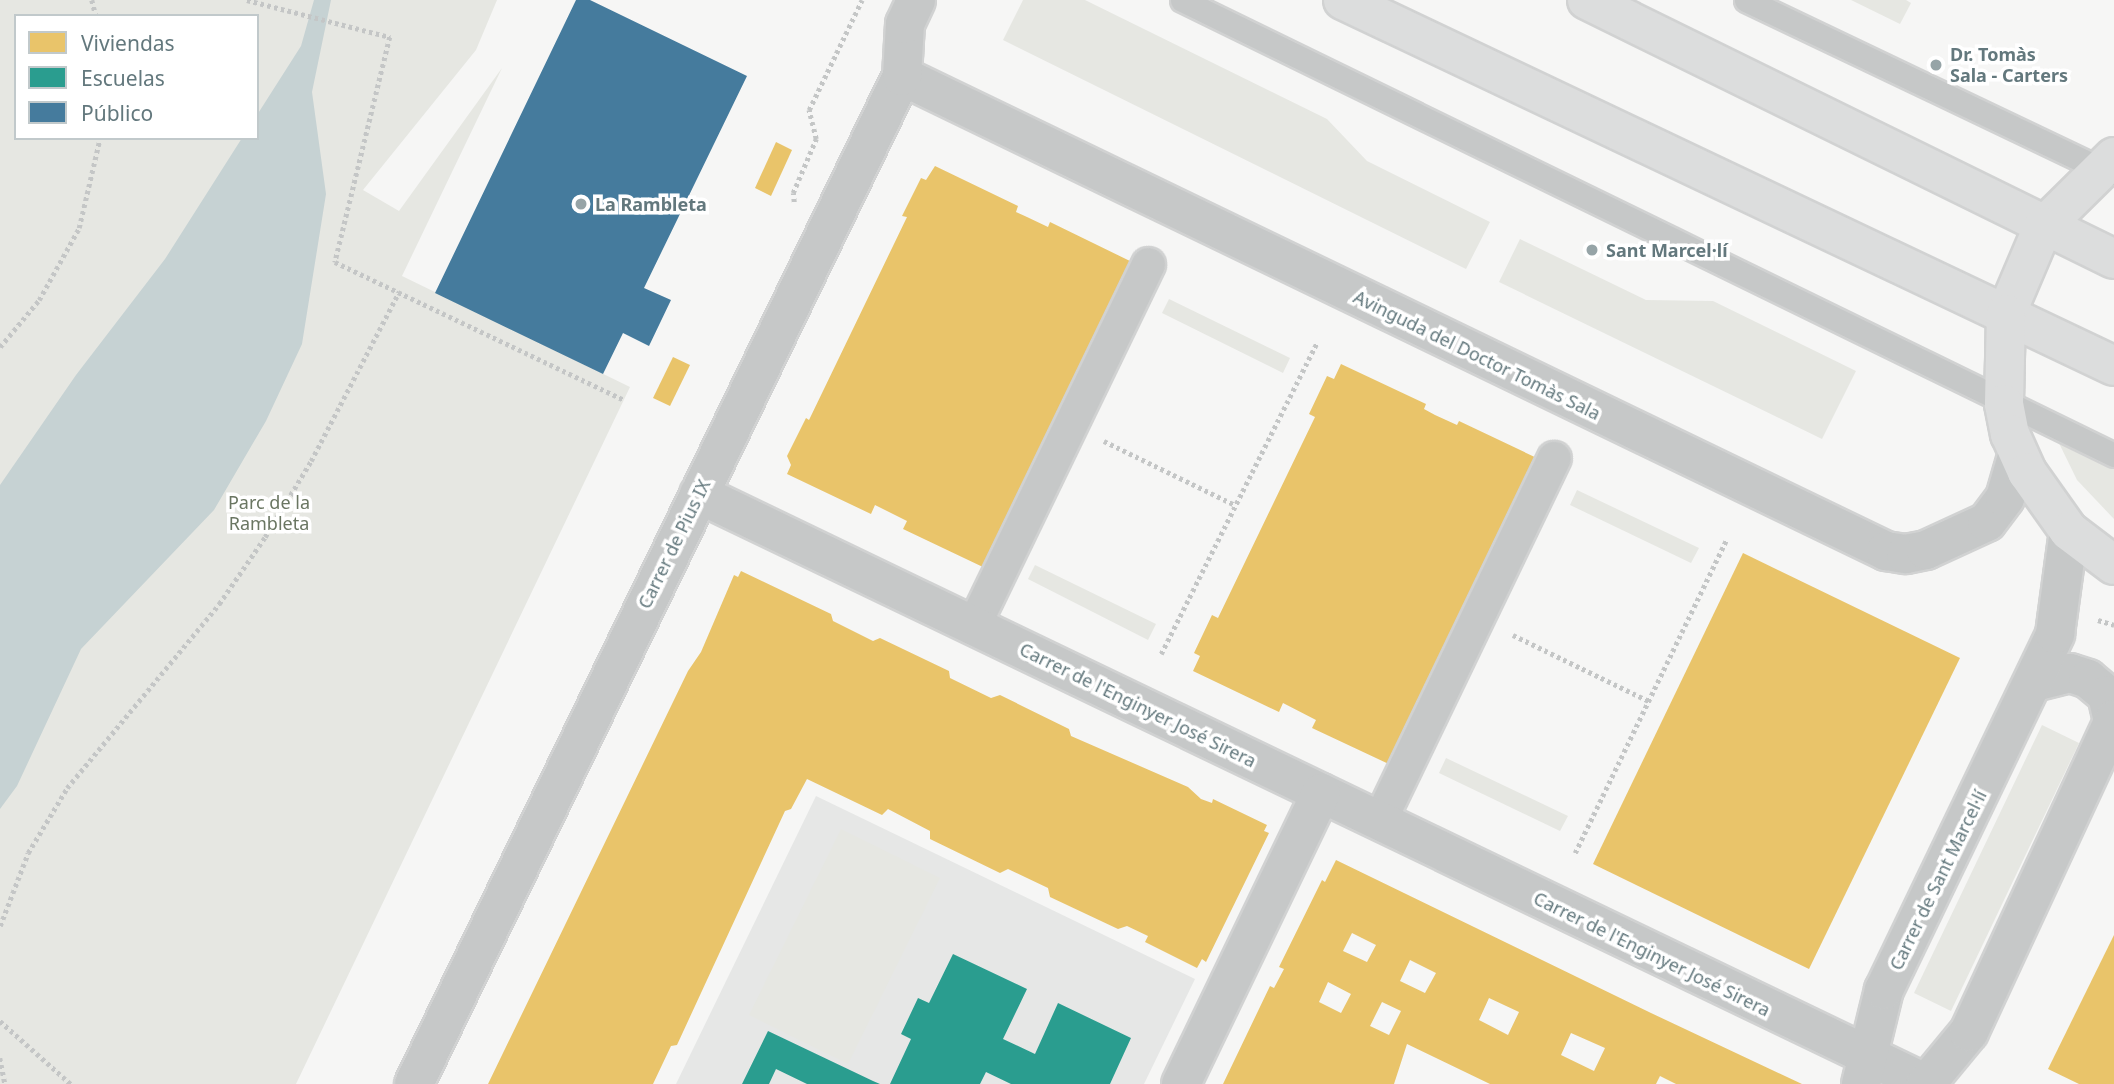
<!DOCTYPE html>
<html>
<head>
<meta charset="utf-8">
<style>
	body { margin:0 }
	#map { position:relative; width:2114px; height:1084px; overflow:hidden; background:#f6f6f5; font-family:"Noto Sans",sans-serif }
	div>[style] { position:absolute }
	.built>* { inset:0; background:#e6e7e6 }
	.green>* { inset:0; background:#e6e7e2 }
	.water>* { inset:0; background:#c6d2d3 }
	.homes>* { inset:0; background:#e9c46a }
	.schools>* { inset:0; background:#2a9d8f }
	.public>* { inset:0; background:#457b9d }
	.path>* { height:4.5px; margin-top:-2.25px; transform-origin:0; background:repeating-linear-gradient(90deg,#c4c6c6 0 3.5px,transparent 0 7px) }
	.roads { filter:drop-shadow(2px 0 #d1d2d2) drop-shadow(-2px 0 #d1d2d2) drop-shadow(0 2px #d1d2d2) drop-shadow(0 -2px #d1d2d2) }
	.service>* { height:23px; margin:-11.5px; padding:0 11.5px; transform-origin:11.5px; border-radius:11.5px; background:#c6c8c8 }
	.pedestrian>* { height:33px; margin:-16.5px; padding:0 16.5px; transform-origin:16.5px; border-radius:16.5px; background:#c6c8c8 }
	.minor>* { height:38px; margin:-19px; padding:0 19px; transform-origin:19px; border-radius:19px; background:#c6c8c8 }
	.tertiary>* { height:38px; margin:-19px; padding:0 19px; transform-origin:19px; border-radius:19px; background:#c6c8c8 }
	.primary>* { height:38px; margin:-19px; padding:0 19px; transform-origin:19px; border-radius:19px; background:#dcdddd }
	.dots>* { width:19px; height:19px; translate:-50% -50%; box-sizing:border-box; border:4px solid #fff; border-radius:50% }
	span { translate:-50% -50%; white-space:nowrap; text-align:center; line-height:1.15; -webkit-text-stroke:7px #fff; paint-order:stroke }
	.poi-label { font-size:18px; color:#63787d; font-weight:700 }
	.left { translate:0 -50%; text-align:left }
	.street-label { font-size:18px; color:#63787d }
	.park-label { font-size:18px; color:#6a7662 }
	.legend { position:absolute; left:14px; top:14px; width:245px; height:126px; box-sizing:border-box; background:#fff; border:2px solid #c1c9cb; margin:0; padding:9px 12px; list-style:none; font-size:21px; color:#63787d }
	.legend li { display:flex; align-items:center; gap:14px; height:35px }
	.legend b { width:35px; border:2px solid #c1c9cb }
</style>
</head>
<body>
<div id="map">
	<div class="built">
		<div style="clip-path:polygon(816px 796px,1195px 979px,1144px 1084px,676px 1084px)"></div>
	</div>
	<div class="green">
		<div style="clip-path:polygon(evenodd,0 0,497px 0,476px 50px,363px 190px,399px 211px,502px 68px,402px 276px,630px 387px,296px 1084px,0 1084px,0 0,16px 16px,257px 16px,257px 138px,16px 138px,16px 16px)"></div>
		<div style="clip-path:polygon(1023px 0,1085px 0,1327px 119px,1367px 161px,1490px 222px,1466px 269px,1003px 40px)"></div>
		<div style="clip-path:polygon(1851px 0,1906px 0,1911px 3px,1900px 24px)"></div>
		<div style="clip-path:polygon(1520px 239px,1646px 300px,1713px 301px,1856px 371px,1822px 439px,1499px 282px)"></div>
		<div style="clip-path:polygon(1169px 299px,1290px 358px,1283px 373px,1162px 313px)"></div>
		<div style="clip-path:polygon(2057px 439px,2114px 467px,2114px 519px,2077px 480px)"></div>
		<div style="clip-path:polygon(1577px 490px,1699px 548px,1691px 563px,1570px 505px)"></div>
		<div style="clip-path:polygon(1035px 565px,1156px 624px,1148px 640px,1028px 579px)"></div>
		<div style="clip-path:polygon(2042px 725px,2079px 743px,1951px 1011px,1914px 993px)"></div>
		<div style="clip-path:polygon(1446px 758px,1568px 816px,1560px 831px,1439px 773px)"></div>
		<div style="clip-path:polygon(841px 829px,940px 878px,848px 1064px,749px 1015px)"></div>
	</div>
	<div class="water">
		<div style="clip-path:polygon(314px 0,331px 0,312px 92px,326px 194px,302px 344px,266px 421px,214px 510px,81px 649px,17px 786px,0 809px,0 485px,76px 375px,165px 259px,242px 138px,257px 138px,257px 115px,301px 46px)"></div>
	</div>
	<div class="homes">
		<div style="clip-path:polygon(776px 142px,792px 150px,771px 196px,755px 188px)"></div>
		<div style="clip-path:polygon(935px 166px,1018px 206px,1016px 212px,1027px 217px,1048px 227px,1050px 222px,1132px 262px,985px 568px,903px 529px,907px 521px,875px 505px,871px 514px,787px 474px,791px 465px,787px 456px,806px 418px,809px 420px,907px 217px,902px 216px,921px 178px,926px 180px)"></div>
		<div style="clip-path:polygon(673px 357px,690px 365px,670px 406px,653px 398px)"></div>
		<div style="clip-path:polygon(1341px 364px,1426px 404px,1424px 409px,1435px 415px,1457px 425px,1459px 421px,1541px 460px,1393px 766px,1312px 728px,1316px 720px,1283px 703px,1279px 712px,1193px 671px,1200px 656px,1194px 653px,1212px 615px,1218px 618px,1315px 417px,1309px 414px,1327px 376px,1334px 379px)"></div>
		<div style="clip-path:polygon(1743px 553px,1960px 658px,1809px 969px,1593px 864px)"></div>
		<div style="clip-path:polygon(741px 571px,831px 614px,833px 621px,873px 641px,880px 638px,949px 671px,950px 678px,991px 698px,1000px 695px,1069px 729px,1071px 736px,1188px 787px,1201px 799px,1212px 803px,1213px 799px,1267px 825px,1264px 831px,1269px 833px,1206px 962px,1202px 959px,1197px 968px,1145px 942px,1148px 936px,1127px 926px,1118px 929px,1050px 897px,1048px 888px,1008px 869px,1000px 873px,930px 839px,930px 831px,888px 809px,882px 815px,807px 779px,791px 809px,785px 811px,677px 1045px,671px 1046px,653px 1084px,488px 1084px,688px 671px,701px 652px,734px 575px,738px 577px)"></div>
		<div style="clip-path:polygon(evenodd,1336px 860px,1651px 1013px,1802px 1084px,1676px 1084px,1660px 1076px,1656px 1084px,1490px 1084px,1407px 1044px,1394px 1084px,1223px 1084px,1270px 986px,1274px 988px,1284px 969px,1279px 967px,1322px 880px,1325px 882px,1336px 860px,1352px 933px,1376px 945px,1367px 962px,1343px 951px,1352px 933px,1336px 860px,1410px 960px,1436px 973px,1425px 993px,1400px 981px,1410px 960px,1336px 860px,1328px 982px,1351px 994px,1341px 1013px,1319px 1002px,1328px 982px,1336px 860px,1489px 998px,1519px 1012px,1508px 1035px,1479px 1020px,1489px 998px,1336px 860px,1382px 1002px,1401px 1011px,1389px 1035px,1370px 1026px,1382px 1002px,1336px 860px,1571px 1033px,1605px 1048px,1594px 1071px,1561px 1055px,1571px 1033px)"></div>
		<div style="clip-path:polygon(2114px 935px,2114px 1084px,2079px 1084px,2048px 1069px)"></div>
	</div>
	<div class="schools">
		<div style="clip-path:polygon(953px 954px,1027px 989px,1003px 1039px,1035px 1054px,1058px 1003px,1131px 1038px,1110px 1084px,1011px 1084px,986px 1072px,980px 1084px,890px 1084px,911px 1039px,901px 1034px,918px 998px,929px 1003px)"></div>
		<div style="clip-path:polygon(768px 1031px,873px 1081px,880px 1084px,807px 1084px,776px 1069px,769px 1084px,742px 1084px)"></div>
	</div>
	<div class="public">
		<div style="clip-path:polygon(576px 0,590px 0,747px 76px,644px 288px,671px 300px,649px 346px,623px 333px,603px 374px,435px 293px)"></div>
	</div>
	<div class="path">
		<div style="left:92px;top:0;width:16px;rotate:76deg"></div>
		<div style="left:247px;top:0;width:148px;rotate:14.5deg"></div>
		<div style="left:390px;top:37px;width:232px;rotate:103.7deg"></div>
		<div style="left:335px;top:262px;width:320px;rotate:25.5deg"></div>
		<div style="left:794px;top:202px;width:9px;rotate:-96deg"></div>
		<div style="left:793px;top:193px;width:59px;rotate:-66.9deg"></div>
		<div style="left:816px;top:139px;width:30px;rotate:-104deg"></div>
		<div style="left:809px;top:110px;width:122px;rotate:-64.3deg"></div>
		<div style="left:0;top:347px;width:61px;rotate:-50.3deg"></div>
		<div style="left:39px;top:300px;width:82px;rotate:-60.9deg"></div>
		<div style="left:79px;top:228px;width:92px;rotate:-76.9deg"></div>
		<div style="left:1104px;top:441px;width:146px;rotate:26deg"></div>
		<div style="left:2098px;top:620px;width:17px;rotate:17deg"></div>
		<div style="left:1513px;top:635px;width:151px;rotate:25.9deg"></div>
		<div style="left:1161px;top:654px;width:347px;rotate:-63.4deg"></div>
		<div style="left:1575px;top:853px;width:347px;rotate:-64.2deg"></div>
		<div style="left:0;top:926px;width:78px;rotate:-69deg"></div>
		<div style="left:28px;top:853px;width:76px;rotate:-59deg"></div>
		<div style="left:67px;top:788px;width:239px;rotate:-50.4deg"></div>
		<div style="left:219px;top:604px;width:81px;rotate:-55.5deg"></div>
		<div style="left:265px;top:537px;width:89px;rotate:-58.8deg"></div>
		<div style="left:311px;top:461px;width:191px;rotate:-62.5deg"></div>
		<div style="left:0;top:1021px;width:95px;rotate:41.6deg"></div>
		<div style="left:0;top:1058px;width:26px;rotate:79deg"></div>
	</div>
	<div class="roads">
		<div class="service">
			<div style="left:1182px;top:0;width:1037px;rotate:26.02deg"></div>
			<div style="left:1746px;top:0;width:403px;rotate:25.5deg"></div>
		</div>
		<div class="pedestrian">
			<div style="left:973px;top:626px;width:402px;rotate:-64.2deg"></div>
			<div style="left:1379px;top:821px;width:403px;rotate:-64.3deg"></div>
		</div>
		<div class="minor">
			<div style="left:902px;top:76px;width:1093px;rotate:25.77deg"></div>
			<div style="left:1886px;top:551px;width:20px;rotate:9deg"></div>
			<div style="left:1906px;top:554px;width:20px;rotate:-11deg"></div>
			<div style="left:1926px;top:550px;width:67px;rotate:-24.7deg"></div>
			<div style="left:1987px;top:522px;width:30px;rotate:-53deg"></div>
			<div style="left:2005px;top:498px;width:47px;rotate:-73.9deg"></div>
			<div style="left:699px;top:494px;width:1362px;rotate:25.66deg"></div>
			<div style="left:414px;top:1084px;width:1120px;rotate:-64.17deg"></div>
			<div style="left:902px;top:76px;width:52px;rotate:-86.7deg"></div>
			<div style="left:905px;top:24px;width:26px;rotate:-65deg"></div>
			<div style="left:1181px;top:1084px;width:323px;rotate:-64.3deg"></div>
		</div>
		<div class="tertiary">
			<div style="left:2034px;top:682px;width:37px;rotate:-14deg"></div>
			<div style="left:2070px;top:673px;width:19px;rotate:18deg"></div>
			<div style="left:2088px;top:679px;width:25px;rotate:40deg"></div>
			<div style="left:2107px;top:695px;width:28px;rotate:77deg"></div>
			<div style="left:1861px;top:1084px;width:97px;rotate:-76.3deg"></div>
			<div style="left:1884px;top:990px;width:395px;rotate:-64.3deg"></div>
			<div style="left:2055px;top:634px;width:104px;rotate:-82.3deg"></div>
			<div style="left:1926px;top:1084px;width:67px;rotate:-50.4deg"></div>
			<div style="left:1969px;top:1032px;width:344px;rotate:-65.1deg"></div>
		</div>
		<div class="primary">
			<div style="left:1343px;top:0;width:853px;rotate:25.39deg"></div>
			<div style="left:1587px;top:0;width:587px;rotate:26.17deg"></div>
			<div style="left:2114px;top:157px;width:100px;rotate:135.4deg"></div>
			<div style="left:2043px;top:227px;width:95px;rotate:113deg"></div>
			<div style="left:2006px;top:314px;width:90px;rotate:91.3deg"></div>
			<div style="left:2004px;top:404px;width:31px;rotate:79deg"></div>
			<div style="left:2010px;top:434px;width:42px;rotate:65.9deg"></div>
			<div style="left:2027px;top:472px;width:72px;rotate:54.6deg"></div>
			<div style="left:2069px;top:531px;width:56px;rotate:37.1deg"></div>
		</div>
	</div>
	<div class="dots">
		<div style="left:1936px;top:65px;background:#96a4a7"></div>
		<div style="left:581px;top:204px;background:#96a4a7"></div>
		<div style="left:1592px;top:250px;background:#96a4a7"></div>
	</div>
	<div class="poi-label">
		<span class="left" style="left:1950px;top:65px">Dr. Tomàs<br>Sala - Carters</span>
		<span class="left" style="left:595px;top:204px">La Rambleta</span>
		<span class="left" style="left:1606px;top:250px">Sant Marcel·lí</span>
	</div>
	<div class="street-label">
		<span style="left:1477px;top:355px;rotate:26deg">Avinguda del Doctor Tomàs Sala</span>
		<span style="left:674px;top:544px;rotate:-64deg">Carrer de Pius IX</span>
		<span style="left:1138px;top:705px;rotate:26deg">Carrer de l'Enginyer José Sirera</span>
		<span style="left:1938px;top:880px;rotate:-64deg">Carrer de Sant Marcel·lí</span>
		<span style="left:1652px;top:954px;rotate:26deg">Carrer de l'Enginyer José Sirera</span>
	</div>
	<div class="park-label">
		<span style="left:269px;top:513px">Parc de la<br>Rambleta</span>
	</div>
	<ul class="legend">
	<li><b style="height:19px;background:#e9c46a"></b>Viviendas</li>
	<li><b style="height:19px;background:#2a9d8f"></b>Escuelas</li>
	<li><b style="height:19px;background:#457b9d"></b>Público</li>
	</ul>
</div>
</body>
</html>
